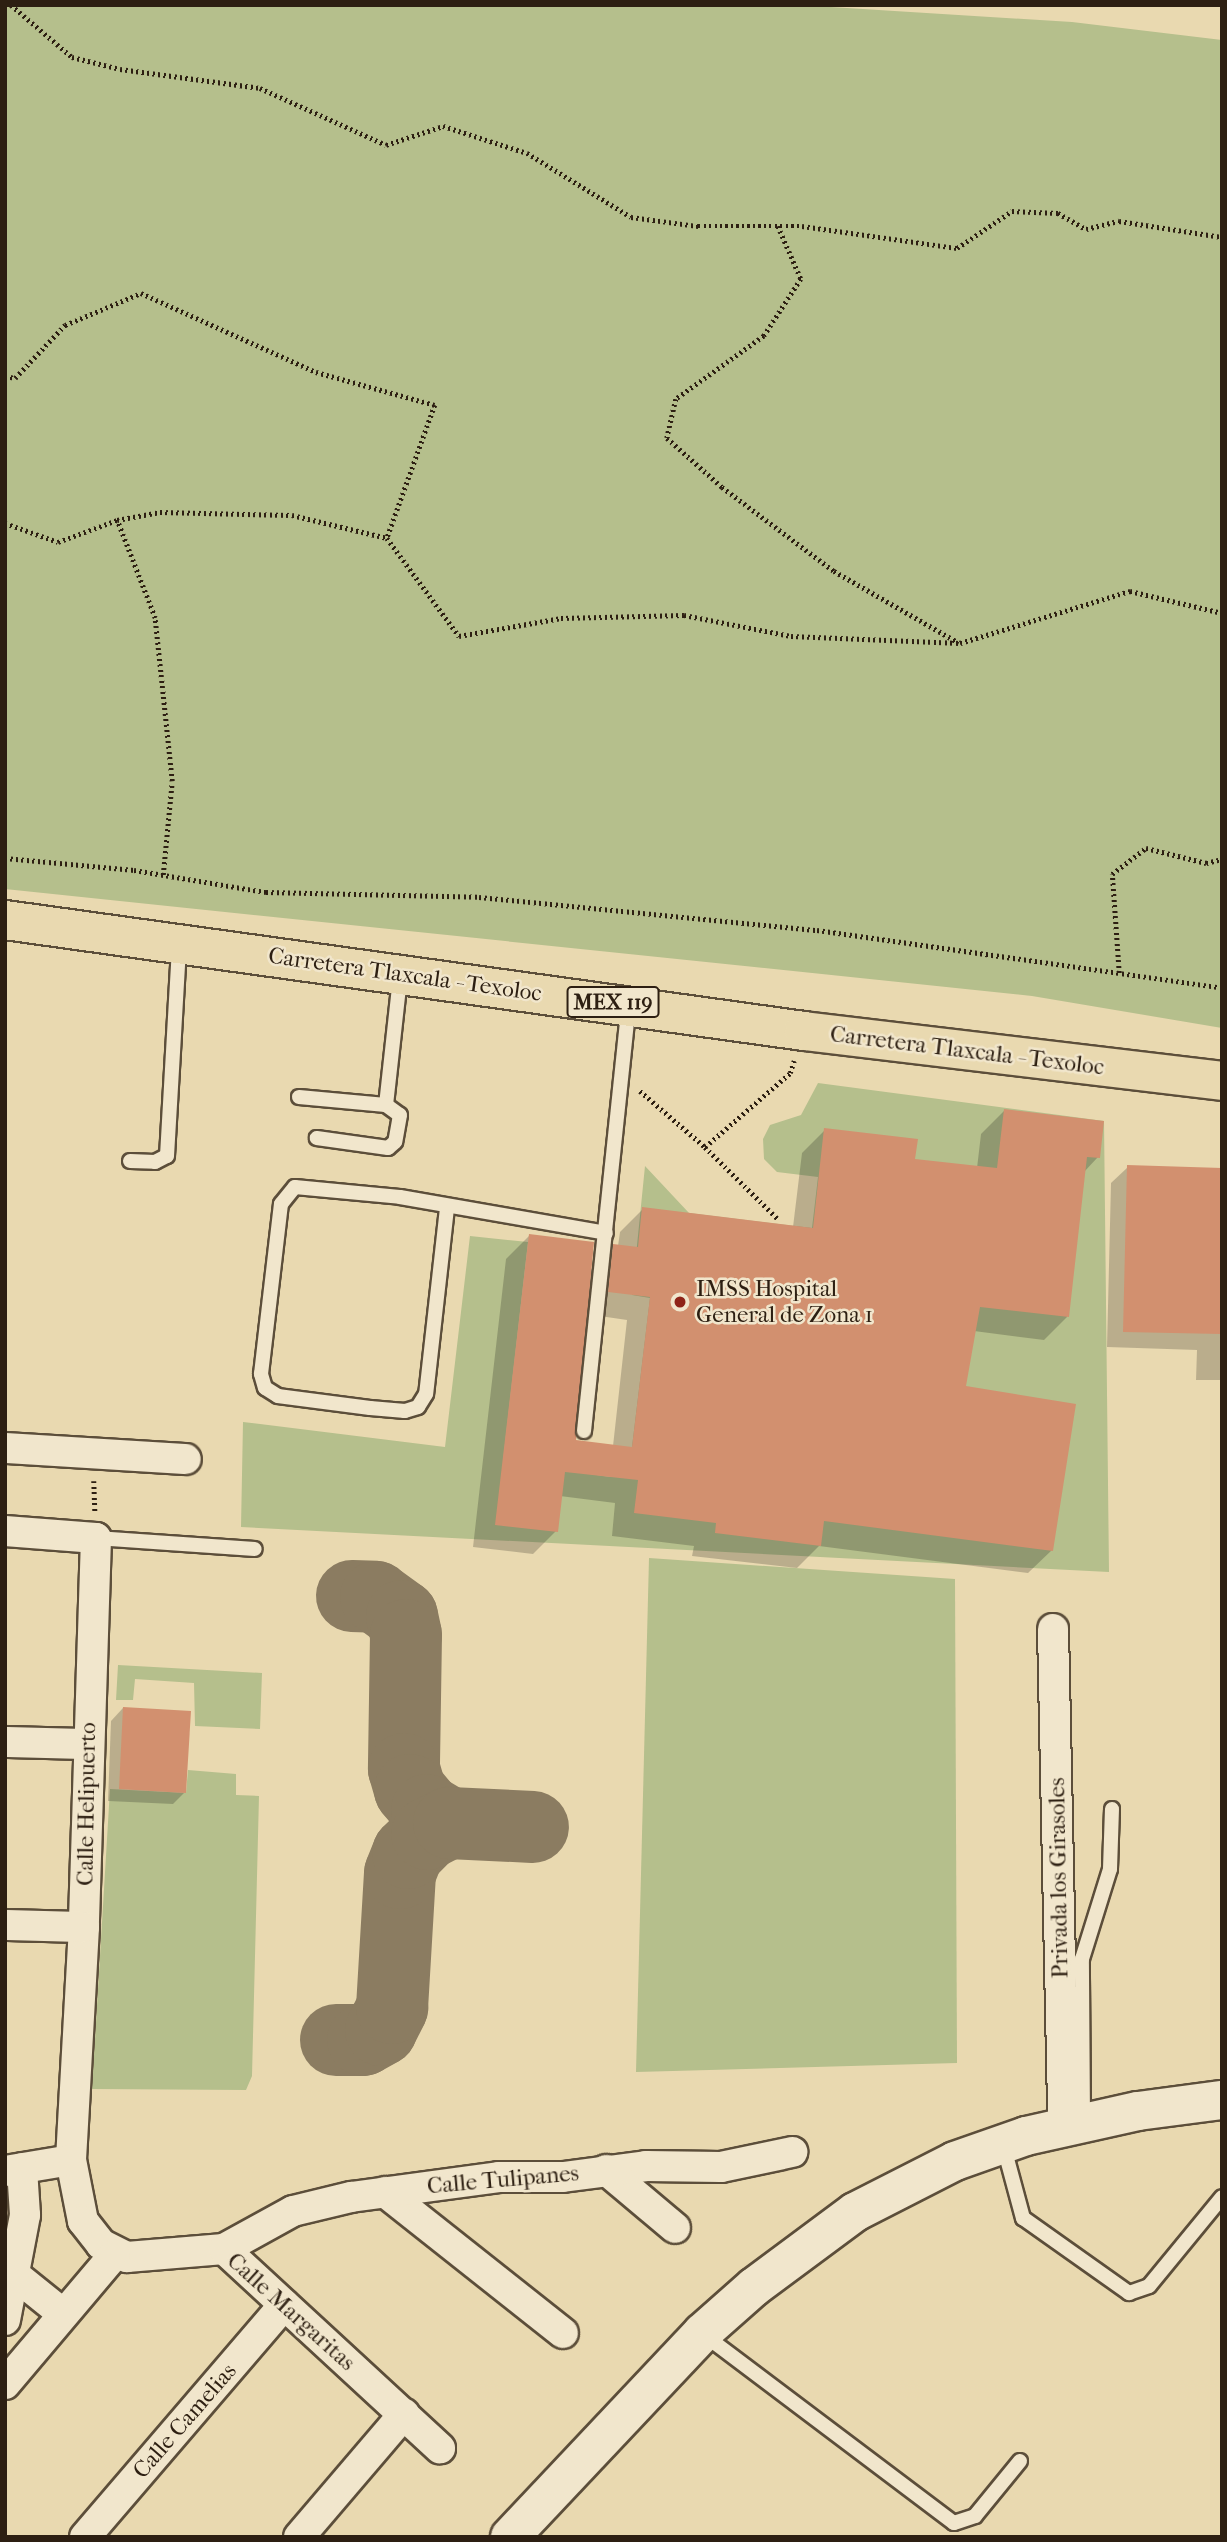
<!DOCTYPE html>
<html>
<head>
<meta charset="utf-8">
<style>
	body { margin:0 }
	#map { position:relative; width:1227px; height:2542px; overflow:hidden; background:#e9d9b0; font-family:"IM FELL French Canon",serif }
	div>[style] { position:absolute }
	.green>* { inset:0; background:#b5bf8c }
	.shadow>* { inset:0; background:#0003 }
	.taxiway>* { height:72px; margin:-36px; padding:0 36px; transform-origin:36px; border-radius:36px; background:#8b7c61 }
	.building>* { inset:0; background:#d2906f }
	.path>* { height:4.5px; margin-top:-2.25px; transform-origin:0; background:repeating-linear-gradient(90deg,#2d1f12 0 2px,transparent 0 5.5px) }
	.roads { filter:drop-shadow(2px 0 #5c4e3a) drop-shadow(-2px 0 #5c4e3a) drop-shadow(0 2px #5c4e3a) drop-shadow(0 -2px #5c4e3a) }
	.lane>* { height:14px; margin:-7px; padding:0 7px; transform-origin:7px; border-radius:7px; background:#f1e6cc }
	.street>* { height:30px; margin:-15px; padding:0 15px; transform-origin:15px; border-radius:15px; background:#f1e6cc }
	.secondary>* { height:38px; margin:-19px; padding:0 19px; transform-origin:19px; border-radius:19px; background:#f1e6cc }
	.primary>* { height:38px; margin:-19px; padding:0 19px; transform-origin:19px; border-radius:19px; background:#e9d9b0 }
	.dots>* { width:19px; height:19px; translate:-50% -50%; box-sizing:border-box; border:4px solid #f1e6cc; border-radius:50% }
	span { translate:-50% -50%; white-space:nowrap; text-align:center; line-height:1.15; -webkit-text-stroke:5px #f1e6cc; paint-order:stroke }
	.shield-label span { padding:2px 5px; background:#f1e6cc; border:2px solid; border-radius:5px; -webkit-text-stroke-width:0 }
	.shield-label { font-size:21px; color:#2d1f12; font-weight:700 }
	.street-label { font-size:23px; color:#2d1f12 }
	.poi-label { font-size:23px; color:#2d1f12 }
	.left { translate:0 -50%; text-align:left }
	.frame { position:absolute; inset:0; border:7px solid #2d1f12; pointer-events:none }
</style>
</head>
<body>
<div id="map">
	<div class="green">
		<div style="clip-path:polygon(5px 5px,799px 5px,1072px 22px,1222px 40px,1222px 1028px,1032px 996px,5px 889px)"></div>
		<div style="clip-path:polygon(818px 1083px,1104px 1121px,1109px 1572px,241px 1527px,243px 1422px,445px 1447px,470px 1236px,528px 1242px,503px 1461px,610px 1477px,632px 1447px,650px 1298px,632px 1295px,645px 1166px,689px 1213px,812px 1228px,818px 1177px,777px 1172px,764px 1159px,763px 1139px,770px 1125px,801px 1115px)"></div>
		<div style="clip-path:polygon(649px 1558px,955px 1579px,957px 2063px,636px 2072px)"></div>
		<div style="clip-path:polygon(118px 1665px,262px 1673px,260px 1729px,195px 1726px,194px 1683px,135px 1679px,133px 1700px,116px 1700px)"></div>
		<div style="clip-path:polygon(188px 1770px,236px 1774px,236px 1795px,259px 1796px,252px 2076px,246px 2090px,92px 2089px,110px 1789px,186px 1793px)"></div>
	</div>
	<div class="shadow">
		<div style="clip-path:polygon(evenodd,1004px 1111px,1098px 1157px,1084px 1172px,1067px 1317px,1044px 1340px,974px 1331px,964px 1388px,1052px 1550px,1028px 1573px,819px 1546px,797px 1568px,692px 1556px,694px 1546px,612px 1536px,615px 1503px,560px 1496px,556px 1531px,533px 1554px,473px 1547px,506px 1259px,529px 1236px,590px 1270px,618px 1246px,620px 1232px,643px 1209px,793px 1227px,802px 1153px,825px 1130px,913px 1160px,977px 1168px,981px 1134px,1004px 1111px,586px 1314px,627px 1320px,613px 1446px,574px 1442px,586px 1314px)"></div>
		<div style="clip-path:polygon(1128px 1167px,1222px 1169px,1222px 1380px,1196px 1380px,1197px 1350px,1107px 1347px,1111px 1183px)"></div>
		<div style="clip-path:polygon(123px 1708px,185px 1792px,173px 1804px,108px 1801px,111px 1721px)"></div>
	</div>
	<div class="taxiway">
		<div style="left:352px;top:1596px;width:24px;rotate:2deg"></div>
		<div style="left:376px;top:1597px;width:32px;rotate:36deg"></div>
		<div style="left:402px;top:1616px;width:19px;rotate:78deg"></div>
		<div style="left:406px;top:1635px;width:134px;rotate:90.9deg"></div>
		<div style="left:404px;top:1769px;width:22px;rotate:74deg"></div>
		<div style="left:410px;top:1790px;width:26px;rotate:50deg"></div>
		<div style="left:427px;top:1810px;width:26px;rotate:31deg"></div>
		<div style="left:336px;top:2040px;width:27px"></div>
		<div style="left:363px;top:2040px;width:21px;rotate:-29deg"></div>
		<div style="left:381px;top:2030px;width:25px;rotate:-63deg"></div>
		<div style="left:392px;top:2008px;width:135px;rotate:-86.6deg"></div>
		<div style="left:400px;top:1873px;width:22px;rotate:-68deg"></div>
		<div style="left:408px;top:1853px;width:27px;rotate:-45deg"></div>
		<div style="left:427px;top:1834px;width:25px;rotate:-27deg"></div>
		<div style="left:449px;top:1823px;width:84px;rotate:2.7deg"></div>
	</div>
	<div class="building">
		<div style="clip-path:polygon(1004px 1109px,1104px 1121px,1100px 1158px,1087px 1157px,1069px 1317px,980px 1307px,966px 1386px,1076px 1404px,1053px 1551px,824px 1521px,821px 1546px,715px 1533px,716px 1523px,634px 1513px,638px 1480px,565px 1472px,558px 1532px,495px 1525px,529px 1234px,594px 1242px,576px 1440px,632px 1447px,650px 1297px,608px 1292px,613px 1244px,638px 1247px,642px 1207px,813px 1228px,824px 1128px,918px 1139px,915px 1159px,997px 1168px)"></div>
		<div style="clip-path:polygon(1127px 1165px,1222px 1168px,1222px 1334px,1123px 1332px)"></div>
		<div style="clip-path:polygon(123px 1707px,191px 1711px,186px 1793px,119px 1789px)"></div>
	</div>
	<div class="path">
		<div style="left:11px;top:5px;width:80px;rotate:40.4deg"></div>
		<div style="left:72px;top:57px;width:49px;rotate:14deg"></div>
		<div style="left:120px;top:69px;width:141px;rotate:7.7deg"></div>
		<div style="left:260px;top:88px;width:138px;rotate:24.3deg"></div>
		<div style="left:386px;top:145px;width:60px;rotate:-18.4deg"></div>
		<div style="left:443px;top:126px;width:88px;rotate:17.8deg"></div>
		<div style="left:527px;top:153px;width:122px;rotate:31.6deg"></div>
		<div style="left:631px;top:217px;width:68px;rotate:7.7deg"></div>
		<div style="left:698px;top:226px;width:104px"></div>
		<div style="left:802px;top:226px;width:157px;rotate:8.1deg"></div>
		<div style="left:957px;top:248px;width:66px;rotate:-33.9deg"></div>
		<div style="left:1012px;top:211px;width:46px;rotate:2.5deg"></div>
		<div style="left:1058px;top:213px;width:32px;rotate:30deg"></div>
		<div style="left:1086px;top:229px;width:34px;rotate:-14deg"></div>
		<div style="left:1119px;top:221px;width:104px;rotate:8.8deg"></div>
		<div style="left:778px;top:226px;width:58px;rotate:66.5deg"></div>
		<div style="left:801px;top:279px;width:68px;rotate:123deg"></div>
		<div style="left:764px;top:336px;width:108px;rotate:144.4deg"></div>
		<div style="left:676px;top:399px;width:40px;rotate:103deg"></div>
		<div style="left:667px;top:438px;width:74px;rotate:41.7deg"></div>
		<div style="left:722px;top:487px;width:140px;rotate:36.9deg"></div>
		<div style="left:834px;top:571px;width:144px;rotate:29.9deg"></div>
		<div style="left:5px;top:376px;width:10px;rotate:11deg"></div>
		<div style="left:15px;top:378px;width:73px;rotate:-46.7deg"></div>
		<div style="left:65px;top:325px;width:82px;rotate:-22.8deg"></div>
		<div style="left:141px;top:293px;width:192px;rotate:24.3deg"></div>
		<div style="left:316px;top:372px;width:123px;rotate:15.5deg"></div>
		<div style="left:435px;top:405px;width:141px;rotate:109.8deg"></div>
		<div style="left:387px;top:538px;width:122px;rotate:53.7deg"></div>
		<div style="left:459px;top:636px;width:104px;rotate:-10deg"></div>
		<div style="left:561px;top:618px;width:123px;rotate:-1.4deg"></div>
		<div style="left:684px;top:615px;width:109px;rotate:11.1deg"></div>
		<div style="left:791px;top:636px;width:169px;rotate:2.4deg"></div>
		<div style="left:960px;top:643px;width:178px;rotate:-17deg"></div>
		<div style="left:1130px;top:591px;width:95px;rotate:13.4deg"></div>
		<div style="left:5px;top:523px;width:56px;rotate:19.7deg"></div>
		<div style="left:58px;top:542px;width:63px;rotate:-20.4deg"></div>
		<div style="left:5px;top:858px;width:130px;rotate:5.3deg"></div>
		<div style="left:134px;top:870px;width:134px;rotate:9.5deg"></div>
		<div style="left:266px;top:892px;width:213px;rotate:1.3deg"></div>
		<div style="left:479px;top:897px;width:340px;rotate:5.6deg"></div>
		<div style="left:817px;top:930px;width:409px;rotate:8.1deg"></div>
		<div style="left:163px;top:875px;width:94px;rotate:-84.5deg"></div>
		<div style="left:172px;top:781px;width:164px;rotate:-96deg"></div>
		<div style="left:155px;top:618px;width:105px;rotate:-111.2deg"></div>
		<div style="left:117px;top:520px;width:44px;rotate:-10.5deg"></div>
		<div style="left:160px;top:512px;width:132px;rotate:1.3deg"></div>
		<div style="left:292px;top:515px;width:98px;rotate:13.6deg"></div>
		<div style="left:1119px;top:973px;width:99px;rotate:-94deg"></div>
		<div style="left:1112px;top:874px;width:43px;rotate:-37.4deg"></div>
		<div style="left:1146px;top:848px;width:62px;rotate:14deg"></div>
		<div style="left:1206px;top:863px;width:16px;rotate:-14deg"></div>
		<div style="left:640px;top:1091px;width:86px;rotate:40.7deg"></div>
		<div style="left:705px;top:1147px;width:103px;rotate:44.6deg"></div>
		<div style="left:705px;top:1147px;width:113px;rotate:-41deg"></div>
		<div style="left:790px;top:1073px;width:13px;rotate:-72deg"></div>
		<div style="left:94px;top:1481px;width:30px;rotate:88deg"></div>
	</div>
	<div class="roads">
		<div class="lane">
			<div style="left:299px;top:1097px;width:87px;rotate:5.3deg"></div>
			<div style="left:386px;top:1105px;width:17px;rotate:36deg"></div>
			<div style="left:400px;top:1115px;width:27px;rotate:100deg"></div>
			<div style="left:395px;top:1142px;width:9px;rotate:139deg"></div>
			<div style="left:388px;top:1148px;width:72px;rotate:-172deg"></div>
			<div style="left:386px;top:1105px;width:128px;rotate:-83.7deg"></div>
			<div style="left:130px;top:1161px;width:25px;rotate:2deg"></div>
			<div style="left:155px;top:1162px;width:13px;rotate:-27deg"></div>
			<div style="left:167px;top:1156px;width:211px;rotate:-86.7deg"></div>
			<div style="left:447px;top:1208px;width:187px;rotate:96.4deg"></div>
			<div style="left:426px;top:1394px;width:15px;rotate:122deg"></div>
			<div style="left:418px;top:1407px;width:14px;rotate:163deg"></div>
			<div style="left:405px;top:1411px;width:35px;rotate:-175deg"></div>
			<div style="left:370px;top:1408px;width:93px;rotate:-172.6deg"></div>
			<div style="left:278px;top:1396px;width:15px;rotate:-148deg"></div>
			<div style="left:265px;top:1388px;width:15px;rotate:-106deg"></div>
			<div style="left:261px;top:1374px;width:171px;rotate:-83.3deg"></div>
			<div style="left:281px;top:1204px;width:22px;rotate:-51deg"></div>
			<div style="left:295px;top:1187px;width:105px;rotate:5.4deg"></div>
			<div style="left:400px;top:1197px;width:209px;rotate:9.9deg"></div>
			<div style="left:584px;top:1431px;width:424px;rotate:-84deg"></div>
			<div style="left:96px;top:1538px;width:159px;rotate:4deg"></div>
			<div style="left:1083px;top:2120px;width:161px;rotate:-90.4deg"></div>
			<div style="left:1082px;top:1959px;width:94px;rotate:-72.7deg"></div>
			<div style="left:1110px;top:1869px;width:60px;rotate:-88.1deg"></div>
			<div style="left:1003px;top:2144px;width:77px;rotate:74.9deg"></div>
			<div style="left:1023px;top:2218px;width:130px;rotate:35.3deg"></div>
			<div style="left:1129px;top:2293px;width:21px;rotate:-19deg"></div>
			<div style="left:1149px;top:2286px;width:115px;rotate:-50.6deg"></div>
			<div style="left:703px;top:2334px;width:314px;rotate:37deg"></div>
			<div style="left:954px;top:2523px;width:22px;rotate:-18deg"></div>
			<div style="left:975px;top:2516px;width:71px;rotate:-50.7deg"></div>
		</div>
		<div class="street">
			<div style="left:5px;top:1448px;width:181px;rotate:3.5deg"></div>
			<div style="left:5px;top:1531px;width:91px;rotate:4.4deg"></div>
			<div style="left:96px;top:1538px;width:389px;rotate:91.8deg"></div>
			<div style="left:84px;top:1927px;width:233px;rotate:93.2deg"></div>
			<div style="left:71px;top:2160px;width:62px;rotate:78.9deg"></div>
			<div style="left:83px;top:2221px;width:29px;rotate:52deg"></div>
			<div style="left:101px;top:2244px;width:29px;rotate:27deg"></div>
			<div style="left:127px;top:2257px;width:97px;rotate:-4.7deg"></div>
			<div style="left:224px;top:2249px;width:294px;rotate:42.7deg"></div>
			<div style="left:1053px;top:1629px;width:498px;rotate:88.8deg"></div>
			<div style="left:5px;top:1742px;width:83px;rotate:1.4deg"></div>
			<div style="left:5px;top:1925px;width:79px;rotate:1.5deg"></div>
			<div style="left:606px;top:2170px;width:90px;rotate:40deg"></div>
			<div style="left:5px;top:2171px;width:67px;rotate:-9.5deg"></div>
			<div style="left:385px;top:2192px;width:227px;rotate:38.4deg"></div>
			<div style="left:224px;top:2249px;width:79px;rotate:-28.8deg"></div>
			<div style="left:293px;top:2211px;width:60px;rotate:-13.6deg"></div>
			<div style="left:351px;top:2197px;width:149px;rotate:-7.7deg"></div>
			<div style="left:499px;top:2177px;width:64px"></div>
			<div style="left:563px;top:2177px;width:84px;rotate:-7.5deg"></div>
			<div style="left:646px;top:2166px;width:75px;rotate:0.8deg"></div>
			<div style="left:721px;top:2167px;width:73px;rotate:-11.9deg"></div>
			<div style="left:16px;top:2276px;width:59px;rotate:38.8deg"></div>
			<div style="left:5px;top:2320px;width:107px;rotate:-79.2deg"></div>
			<div style="left:25px;top:2215px;width:47px;rotate:-93.7deg"></div>
			<div style="left:5px;top:2384px;width:170px;rotate:-49.8deg"></div>
			<div style="left:85px;top:2537px;width:306px;rotate:-49.4deg"></div>
			<div style="left:299px;top:2537px;width:162px;rotate:-49.5deg"></div>
		</div>
		<div class="secondary">
			<div style="left:510px;top:2537px;width:280px;rotate:-46.7deg"></div>
			<div style="left:702px;top:2333px;width:69px;rotate:-41.5deg"></div>
			<div style="left:754px;top:2287px;width:126px;rotate:-36.6deg"></div>
			<div style="left:855px;top:2212px;width:112px;rotate:-27deg"></div>
			<div style="left:955px;top:2161px;width:75px;rotate:-19.4deg"></div>
			<div style="left:1026px;top:2136px;width:115px;rotate:-12.6deg"></div>
			<div style="left:1138px;top:2111px;width:85px;rotate:-7.5deg"></div>
		</div>
		<div class="primary">
			<div style="left:5px;top:920px;width:807px;rotate:7.91deg"></div>
			<div style="left:804px;top:1031px;width:421px;rotate:6.8deg"></div>
		</div>
	</div>
	<div class="dots">
		<div style="left:680px;top:1302px;background:#8f2418"></div>
	</div>
	<div class="shield-label">
		<span style="left:613px;top:1002px">MEX 119</span>
	</div>
	<div class="street-label">
		<span style="left:405px;top:975px;rotate:8deg">Carretera Tlaxcala - Texoloc</span>
		<span style="left:967px;top:1051px;rotate:7deg">Carretera Tlaxcala - Texoloc</span>
		<span style="left:87px;top:1804px;rotate:-89deg">Calle Helipuerto</span>
		<span style="left:1059px;top:1878px;rotate:-91deg">Privada los Girasoles</span>
		<span style="left:503px;top:2180px;rotate:-5deg">Calle Tulipanes</span>
		<span style="left:291px;top:2312px;rotate:42deg">Calle Margaritas</span>
		<span style="left:185px;top:2421px;rotate:-49deg">Calle Camelias</span>
	</div>
	<div class="poi-label">
		<span class="left" style="left:696px;top:1302px">IMSS Hospital<br>General de Zona 1</span>
	</div>
	<div class="frame"></div>
</div>
</body>
</html>
